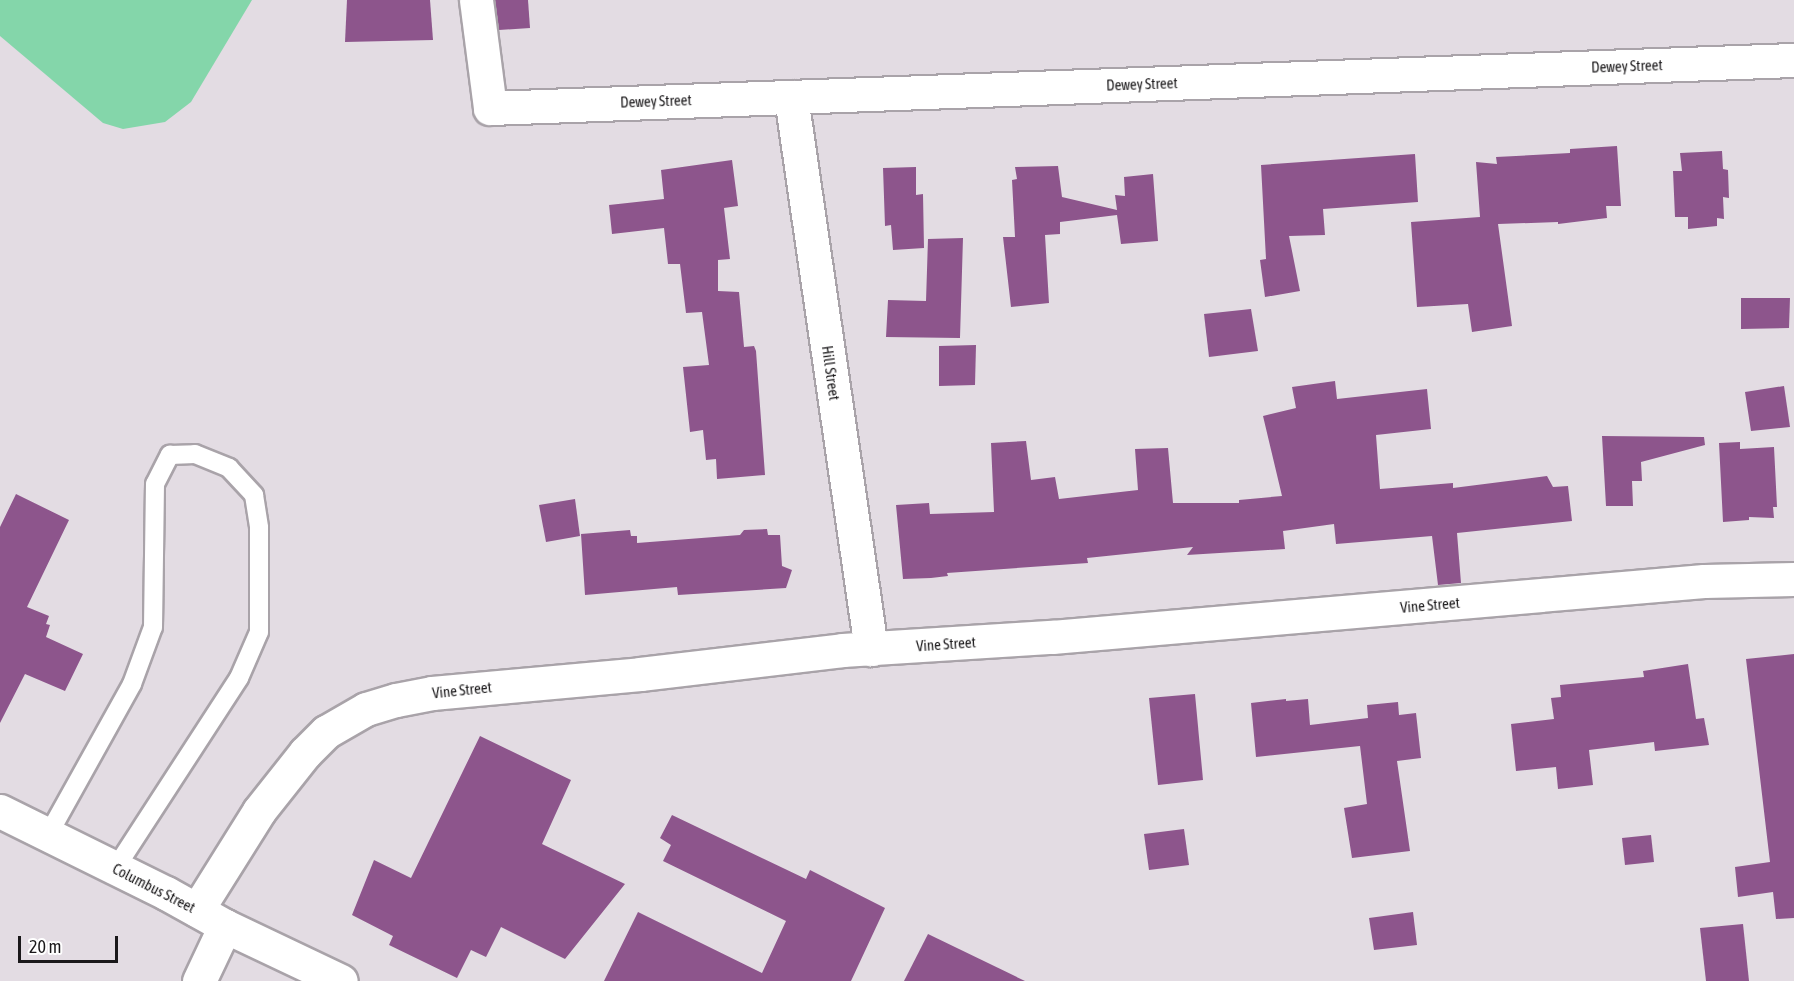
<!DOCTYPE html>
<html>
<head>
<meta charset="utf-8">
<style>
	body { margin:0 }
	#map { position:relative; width:1794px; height:981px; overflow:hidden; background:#e3dce3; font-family:"Asap Condensed",sans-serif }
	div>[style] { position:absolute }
	.green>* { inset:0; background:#84d6aa }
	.building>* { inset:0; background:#8d558c }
	.roads { filter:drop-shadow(2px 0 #a9a3a9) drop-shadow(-2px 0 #a9a3a9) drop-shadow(0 2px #a9a3a9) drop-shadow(0 -2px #a9a3a9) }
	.lane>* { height:18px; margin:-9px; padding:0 9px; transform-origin:9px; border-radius:9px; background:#fff }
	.street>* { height:33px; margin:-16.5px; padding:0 16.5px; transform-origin:16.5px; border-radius:16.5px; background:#fff }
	span { translate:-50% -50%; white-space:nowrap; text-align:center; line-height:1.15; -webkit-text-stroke:6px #fff; paint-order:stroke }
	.street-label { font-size:15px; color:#1a181a }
	.scale { position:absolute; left:18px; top:936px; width:100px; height:27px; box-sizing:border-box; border:3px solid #1a181a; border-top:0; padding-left:8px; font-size:18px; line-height:21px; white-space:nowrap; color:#1a181a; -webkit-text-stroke:4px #fff; paint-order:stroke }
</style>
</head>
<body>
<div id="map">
	<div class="green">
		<div style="clip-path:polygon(0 0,252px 0,191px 102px,165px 122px,123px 129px,103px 123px,0 36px)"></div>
	</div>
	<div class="building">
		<div style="clip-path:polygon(347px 0,430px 0,433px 40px,345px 42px)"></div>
		<div style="clip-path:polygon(495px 0,528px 0,530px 28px,499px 30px)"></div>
		<div style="clip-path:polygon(1617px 146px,1621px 206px,1606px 206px,1607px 218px,1558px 224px,1558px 222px,1498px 224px,1512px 326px,1472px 332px,1468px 304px,1417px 307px,1411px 222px,1480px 217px,1476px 162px,1497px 164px,1496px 157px,1570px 153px,1570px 149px)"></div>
		<div style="clip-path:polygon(1722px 151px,1723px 169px,1728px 170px,1729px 198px,1723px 197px,1724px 219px,1717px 218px,1717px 226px,1688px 229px,1688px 217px,1675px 217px,1673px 171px,1682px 171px,1680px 153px)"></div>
		<div style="clip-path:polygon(1415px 154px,1418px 202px,1323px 209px,1325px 235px,1289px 236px,1300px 291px,1265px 297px,1260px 260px,1266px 259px,1261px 165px)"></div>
		<div style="clip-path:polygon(732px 160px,738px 206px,724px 208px,730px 259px,718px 260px,718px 291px,739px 292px,744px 347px,754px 346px,756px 351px,765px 475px,717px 479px,716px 459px,706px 460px,703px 430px,690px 432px,683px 367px,709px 365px,702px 312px,686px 313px,680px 264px,668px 264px,664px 228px,612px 234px,609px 205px,664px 199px,661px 170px)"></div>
		<div style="clip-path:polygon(1058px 166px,1062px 197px,1117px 210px,1115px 195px,1125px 196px,1124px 177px,1153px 174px,1158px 241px,1121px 244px,1117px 215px,1060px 222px,1060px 234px,1045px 235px,1049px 303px,1011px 307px,1003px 237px,1015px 237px,1012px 180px,1017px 179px,1015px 167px)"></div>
		<div style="clip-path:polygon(916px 167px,916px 195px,923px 194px,924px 248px,893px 250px,891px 225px,885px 226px,883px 168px)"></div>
		<div style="clip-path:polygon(963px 238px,960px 338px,886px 337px,888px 300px,926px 301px,928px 239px)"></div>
		<div style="clip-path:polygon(1741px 298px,1790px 298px,1789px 328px,1741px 329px)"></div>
		<div style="clip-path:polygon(1251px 309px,1258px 351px,1209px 357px,1204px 314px)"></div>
		<div style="clip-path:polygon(976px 345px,975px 385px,939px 386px,939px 346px)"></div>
		<div style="clip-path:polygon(1335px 381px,1337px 399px,1427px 389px,1431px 429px,1376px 435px,1380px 489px,1453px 483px,1453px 488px,1547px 476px,1553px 487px,1568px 486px,1572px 521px,1457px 533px,1461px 583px,1438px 585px,1432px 536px,1336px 544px,1334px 524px,1283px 531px,1285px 549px,1187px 555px,1193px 547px,1087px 558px,1088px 563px,947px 573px,948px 576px,931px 578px,903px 579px,896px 505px,929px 503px,930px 514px,994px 512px,991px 443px,1026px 441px,1031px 480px,1055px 477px,1059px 499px,1138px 490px,1135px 449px,1168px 448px,1173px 503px,1239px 503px,1239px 500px,1282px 496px,1263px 416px,1296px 408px,1292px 387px)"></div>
		<div style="clip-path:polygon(1784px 386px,1790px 427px,1751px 431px,1745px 392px)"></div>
		<div style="clip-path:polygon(1602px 436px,1704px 437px,1705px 445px,1641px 462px,1642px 481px,1632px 481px,1633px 506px,1606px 506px)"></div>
		<div style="clip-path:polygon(1740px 442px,1740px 449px,1774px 447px,1777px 507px,1773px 507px,1774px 518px,1749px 517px,1749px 520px,1723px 522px,1719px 443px)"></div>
		<div style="clip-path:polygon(16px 494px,69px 520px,27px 607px,49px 616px,46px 624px,50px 625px,46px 637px,83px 654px,65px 691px,25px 674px,0 723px,0 527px)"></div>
		<div style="clip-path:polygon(575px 499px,580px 536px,546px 542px,539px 505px)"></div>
		<div style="clip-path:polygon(767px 529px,768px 535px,780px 535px,782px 566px,792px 570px,786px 588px,678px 595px,677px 587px,585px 595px,581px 534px,630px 530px,631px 536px,637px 536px,637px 543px,740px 535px,744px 530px)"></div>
		<div style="clip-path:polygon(1794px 654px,1794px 918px,1776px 919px,1773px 892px,1738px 897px,1735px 867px,1770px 862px,1746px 659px)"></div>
		<div style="clip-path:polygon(1688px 664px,1696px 719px,1704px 718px,1709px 745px,1655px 751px,1654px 742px,1589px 750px,1593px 785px,1558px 789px,1556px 767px,1516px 771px,1511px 724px,1554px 719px,1551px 698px,1561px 697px,1560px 685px,1644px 677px,1643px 671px)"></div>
		<div style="clip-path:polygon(1195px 694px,1203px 780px,1158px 785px,1149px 698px)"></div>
		<div style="clip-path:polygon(1286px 699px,1286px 701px,1308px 699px,1310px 725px,1368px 718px,1367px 705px,1398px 702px,1399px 715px,1416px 713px,1421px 758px,1397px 761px,1410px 851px,1352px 858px,1344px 808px,1367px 804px,1360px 746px,1256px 757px,1251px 703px)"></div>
		<div style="clip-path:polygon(480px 736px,571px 780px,542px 844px,625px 884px,565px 959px,501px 927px,486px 957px,471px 950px,457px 978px,389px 945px,393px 936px,352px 915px,374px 860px,411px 878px)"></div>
		<div style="clip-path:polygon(672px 815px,806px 879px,810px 870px,885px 908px,851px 981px,604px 981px,638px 912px,762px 973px,786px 921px,663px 861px,671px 845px,660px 838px)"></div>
		<div style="clip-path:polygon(1184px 829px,1189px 865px,1149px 870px,1144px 834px)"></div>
		<div style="clip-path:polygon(1651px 835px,1654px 862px,1625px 865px,1622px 838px)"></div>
		<div style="clip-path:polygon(1413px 912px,1417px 945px,1374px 950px,1369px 918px)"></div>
		<div style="clip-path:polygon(1743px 924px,1749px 981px,1706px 981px,1700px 928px)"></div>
		<div style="clip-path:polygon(928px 934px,1025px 981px,904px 981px)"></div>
	</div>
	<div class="roads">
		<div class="lane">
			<div style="left:48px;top:835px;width:173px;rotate:-60.9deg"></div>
			<div style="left:132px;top:684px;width:61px;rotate:-69.8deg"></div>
			<div style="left:153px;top:627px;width:143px;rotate:-89.2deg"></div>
			<div style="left:155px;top:484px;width:33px;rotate:-63deg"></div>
			<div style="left:170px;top:455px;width:25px;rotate:-2deg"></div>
			<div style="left:195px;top:454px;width:37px;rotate:22deg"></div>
			<div style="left:229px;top:468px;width:37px;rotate:47deg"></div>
			<div style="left:254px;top:495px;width:33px;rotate:81deg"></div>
			<div style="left:259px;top:528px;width:104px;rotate:90deg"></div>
			<div style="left:259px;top:632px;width:50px;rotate:113.5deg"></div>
			<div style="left:239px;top:678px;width:228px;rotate:123deg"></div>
		</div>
		<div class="street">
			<div style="left:476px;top:0;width:109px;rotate:82.6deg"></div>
			<div style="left:490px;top:108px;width:1305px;rotate:-2.11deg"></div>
			<div style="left:791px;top:97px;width:558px;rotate:81.75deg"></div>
			<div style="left:0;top:811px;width:185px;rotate:26.3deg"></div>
			<div style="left:166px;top:893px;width:68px;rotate:29.2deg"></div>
			<div style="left:225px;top:926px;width:128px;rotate:25.4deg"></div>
			<div style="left:197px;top:910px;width:117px;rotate:-57.9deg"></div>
			<div style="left:259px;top:811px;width:74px;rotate:-51.6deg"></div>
			<div style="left:305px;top:753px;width:30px;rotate:-45deg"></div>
			<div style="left:326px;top:732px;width:46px;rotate:-29.9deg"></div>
			<div style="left:366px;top:709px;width:31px;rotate:-17deg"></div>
			<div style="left:396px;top:700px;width:37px;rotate:-11deg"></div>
			<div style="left:432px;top:693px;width:209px;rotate:-5.2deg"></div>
			<div style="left:640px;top:674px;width:204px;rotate:-6.7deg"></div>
			<div style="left:843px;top:650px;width:209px;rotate:-3.6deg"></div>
			<div style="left:1052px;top:637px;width:654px;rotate:-4.91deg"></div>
			<div style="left:1704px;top:581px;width:90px;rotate:-1.3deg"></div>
			<div style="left:199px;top:981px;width:61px;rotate:-64.7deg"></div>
		</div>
	</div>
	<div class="street-label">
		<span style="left:1627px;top:66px;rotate:-2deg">Dewey Street</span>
		<span style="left:1142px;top:84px;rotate:-2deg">Dewey Street</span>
		<span style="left:656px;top:101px;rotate:-2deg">Dewey Street</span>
		<span style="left:831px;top:373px;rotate:82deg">Hill Street</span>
		<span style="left:1430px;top:605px;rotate:-5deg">Vine Street</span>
		<span style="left:946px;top:644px;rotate:-4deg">Vine Street</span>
		<span style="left:462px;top:690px;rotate:-6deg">Vine Street</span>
		<span style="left:154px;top:888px;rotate:27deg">Columbus Street</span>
	</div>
	<div class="scale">20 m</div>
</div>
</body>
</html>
